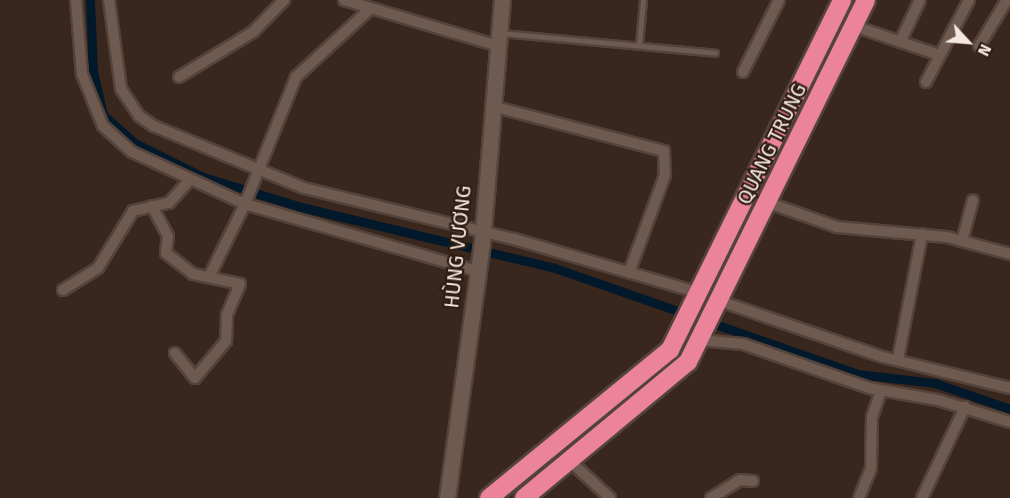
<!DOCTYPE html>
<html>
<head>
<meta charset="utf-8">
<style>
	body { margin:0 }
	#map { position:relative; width:1010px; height:498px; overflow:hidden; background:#39271d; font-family:"Fira Sans",sans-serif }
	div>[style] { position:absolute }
	.canal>* { height:9px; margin:-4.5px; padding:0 4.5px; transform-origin:4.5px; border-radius:4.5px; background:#02192b }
	.roads { filter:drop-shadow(2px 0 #53433b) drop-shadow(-2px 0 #53433b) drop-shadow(0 2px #53433b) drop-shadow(0 -2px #53433b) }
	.lane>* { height:5px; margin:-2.5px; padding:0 2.5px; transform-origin:2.5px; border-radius:2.5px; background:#6f5a4f }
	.street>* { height:10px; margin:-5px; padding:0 5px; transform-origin:5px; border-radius:5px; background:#6f5a4f }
	.secondary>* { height:15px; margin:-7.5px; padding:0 7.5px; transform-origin:7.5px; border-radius:7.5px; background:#6f5a4f }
	.highway>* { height:18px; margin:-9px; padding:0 9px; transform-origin:9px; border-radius:9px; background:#eb839b }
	span { translate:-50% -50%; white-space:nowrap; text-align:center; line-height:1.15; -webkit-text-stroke:4.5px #2f1d13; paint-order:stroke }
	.street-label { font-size:20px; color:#f5e8e1 }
	.north { position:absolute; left:938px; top:12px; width:60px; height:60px; -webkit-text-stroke:4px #2f1d13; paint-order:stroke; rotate:116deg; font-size:16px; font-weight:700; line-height:24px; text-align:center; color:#f5e8e1 }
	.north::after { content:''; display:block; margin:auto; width:21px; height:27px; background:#f5e8e1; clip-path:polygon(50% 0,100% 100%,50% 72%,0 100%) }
</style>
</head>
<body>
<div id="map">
	<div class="canal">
		<div style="left:90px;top:0;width:71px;rotate:87.6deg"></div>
		<div style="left:93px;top:71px;width:45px;rotate:77.2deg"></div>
		<div style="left:103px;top:115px;width:43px;rotate:41.2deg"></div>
		<div style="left:135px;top:143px;width:76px;rotate:26.6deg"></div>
		<div style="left:203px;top:177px;width:102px;rotate:17deg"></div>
		<div style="left:301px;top:207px;width:261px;rotate:13.5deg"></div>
		<div style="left:555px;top:268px;width:321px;rotate:19.3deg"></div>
		<div style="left:858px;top:374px;width:78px;rotate:6.7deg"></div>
		<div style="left:935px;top:383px;width:79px;rotate:19.1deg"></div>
	</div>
	<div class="roads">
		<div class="lane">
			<div style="left:501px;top:33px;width:215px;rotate:5.3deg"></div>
			<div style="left:639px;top:44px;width:44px;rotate:-84.8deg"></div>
		</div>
		<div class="street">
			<div style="left:76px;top:0;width:74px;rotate:85.4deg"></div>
			<div style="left:82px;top:74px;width:56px;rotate:68deg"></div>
			<div style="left:103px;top:126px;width:39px;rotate:42deg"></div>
			<div style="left:132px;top:152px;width:124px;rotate:24.7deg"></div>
			<div style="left:245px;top:204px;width:137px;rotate:-68.1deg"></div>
			<div style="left:296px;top:77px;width:100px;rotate:-42.6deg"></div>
			<div style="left:109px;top:0;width:90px;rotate:82.3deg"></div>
			<div style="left:121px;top:89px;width:32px;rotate:56deg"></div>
			<div style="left:139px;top:116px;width:18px;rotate:34deg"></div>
			<div style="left:154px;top:126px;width:162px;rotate:22.5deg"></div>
			<div style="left:304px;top:188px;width:216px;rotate:13.7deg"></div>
			<div style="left:514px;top:239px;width:194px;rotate:16.2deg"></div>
			<div style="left:344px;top:0;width:161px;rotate:16.6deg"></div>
			<div style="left:854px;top:26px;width:90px;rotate:18.8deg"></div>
			<div style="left:901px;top:40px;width:44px;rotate:-64.6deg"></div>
			<div style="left:979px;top:46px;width:54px;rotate:-58.7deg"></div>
			<div style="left:743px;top:72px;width:80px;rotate:-63.4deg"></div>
			<div style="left:179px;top:77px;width:87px;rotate:-31.3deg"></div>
			<div style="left:253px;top:32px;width:45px;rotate:-45.9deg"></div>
			<div style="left:926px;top:82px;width:93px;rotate:-62.3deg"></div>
			<div style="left:492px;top:106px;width:178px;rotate:14.7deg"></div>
			<div style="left:664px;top:151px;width:24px;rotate:88deg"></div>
			<div style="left:665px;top:175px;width:104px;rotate:110.2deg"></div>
			<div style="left:769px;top:203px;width:72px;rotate:19.4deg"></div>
			<div style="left:837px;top:227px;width:110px;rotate:5.2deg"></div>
			<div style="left:947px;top:237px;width:65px;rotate:15.1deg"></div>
			<div style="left:152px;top:206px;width:34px;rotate:62deg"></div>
			<div style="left:168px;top:236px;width:17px;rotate:97deg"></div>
			<div style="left:166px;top:253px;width:34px;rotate:38deg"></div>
			<div style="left:193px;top:274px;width:48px;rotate:12deg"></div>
			<div style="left:240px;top:284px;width:34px;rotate:113deg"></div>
			<div style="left:227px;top:315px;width:26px;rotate:92deg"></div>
			<div style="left:226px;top:341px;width:48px;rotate:130deg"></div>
			<div style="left:195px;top:378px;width:32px;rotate:-129deg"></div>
			<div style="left:962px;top:241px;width:42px;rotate:-75deg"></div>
			<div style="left:210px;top:275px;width:79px;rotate:-63.8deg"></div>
			<div style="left:245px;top:204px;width:241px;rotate:16.1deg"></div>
			<div style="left:63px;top:290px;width:41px;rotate:-32.2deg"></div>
			<div style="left:98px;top:268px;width:67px;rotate:-58.4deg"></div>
			<div style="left:133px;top:211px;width:37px;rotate:-13deg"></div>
			<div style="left:169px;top:203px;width:30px;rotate:-48deg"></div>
			<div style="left:720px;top:301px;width:172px;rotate:19deg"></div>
			<div style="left:883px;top:357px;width:131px;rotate:13.7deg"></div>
			<div style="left:700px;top:340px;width:43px;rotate:5.3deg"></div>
			<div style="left:743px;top:344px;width:133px;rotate:19.2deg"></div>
			<div style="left:869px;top:388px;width:70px;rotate:9.9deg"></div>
			<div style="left:938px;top:400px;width:75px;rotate:17deg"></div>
			<div style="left:898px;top:359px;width:127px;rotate:-79.1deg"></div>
			<div style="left:571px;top:462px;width:53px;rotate:42.7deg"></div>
			<div style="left:711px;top:498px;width:34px;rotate:-32deg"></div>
			<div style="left:740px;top:480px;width:13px;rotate:4deg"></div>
			<div style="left:859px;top:498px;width:32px;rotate:-68deg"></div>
			<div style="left:871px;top:468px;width:51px;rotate:-88.9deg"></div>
			<div style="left:872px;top:417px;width:28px;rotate:-71deg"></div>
			<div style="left:922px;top:498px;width:101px;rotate:-64.7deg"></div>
		</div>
		<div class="secondary">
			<div style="left:447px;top:498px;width:257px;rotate:-82.2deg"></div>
			<div style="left:482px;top:243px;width:244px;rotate:-85.3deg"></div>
		</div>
		<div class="highway">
			<div style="left:489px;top:498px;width:234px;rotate:-39.3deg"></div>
			<div style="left:670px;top:350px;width:390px;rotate:-63.8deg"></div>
			<div style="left:524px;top:498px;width:213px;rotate:-39.7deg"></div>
			<div style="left:688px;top:362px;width:403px;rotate:-63.8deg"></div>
		</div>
	</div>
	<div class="street-label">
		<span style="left:772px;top:144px;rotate:-64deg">QUANG TRUNG</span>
		<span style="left:458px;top:247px;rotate:-84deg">HÙNG VƯƠNG</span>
	</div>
	<div class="north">N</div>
</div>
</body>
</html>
